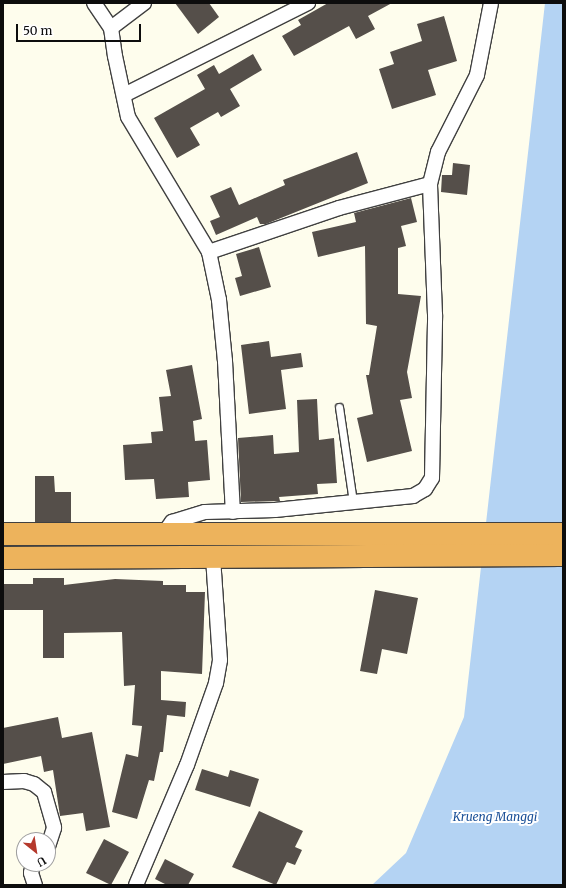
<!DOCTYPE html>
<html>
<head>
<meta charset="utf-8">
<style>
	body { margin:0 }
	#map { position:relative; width:566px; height:888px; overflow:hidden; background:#fefded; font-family:Merriweather,serif }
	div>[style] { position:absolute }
	.water>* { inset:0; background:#b4d3f3 }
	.building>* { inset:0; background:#554f4a }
	.roads { filter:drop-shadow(1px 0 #404040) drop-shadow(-1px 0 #404040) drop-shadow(0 1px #404040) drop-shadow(0 -1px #404040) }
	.lane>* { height:7px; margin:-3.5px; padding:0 3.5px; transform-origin:3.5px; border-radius:3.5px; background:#fff }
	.street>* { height:14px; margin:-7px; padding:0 7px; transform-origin:7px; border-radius:7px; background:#fff }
	.highway>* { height:22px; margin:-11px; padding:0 11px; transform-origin:11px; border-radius:11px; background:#edb35c }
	span { translate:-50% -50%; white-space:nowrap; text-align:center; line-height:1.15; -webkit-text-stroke:4px #fff; paint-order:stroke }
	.water-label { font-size:12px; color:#1c5198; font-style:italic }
	.frame { position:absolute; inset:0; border:4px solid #0d0d0d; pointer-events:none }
	.north { position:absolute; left:16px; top:832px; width:40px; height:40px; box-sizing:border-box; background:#fff; border:1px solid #9e9e9e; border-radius:50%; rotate:150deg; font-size:11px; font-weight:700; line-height:16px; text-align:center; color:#0d0d0d }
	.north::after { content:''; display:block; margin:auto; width:14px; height:18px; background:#b5392c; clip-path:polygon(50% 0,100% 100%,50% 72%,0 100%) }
	.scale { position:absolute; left:16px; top:24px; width:125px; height:18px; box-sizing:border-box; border:2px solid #0d0d0d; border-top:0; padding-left:5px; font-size:12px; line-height:14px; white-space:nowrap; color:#0d0d0d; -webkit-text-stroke:3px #fff; paint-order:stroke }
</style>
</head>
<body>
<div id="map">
	<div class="water">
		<div style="clip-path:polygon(545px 3px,563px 3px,563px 885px,372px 885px,406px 853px,464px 717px)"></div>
	</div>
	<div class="building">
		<div style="clip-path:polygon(175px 3px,209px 3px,219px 17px,198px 34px)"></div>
		<div style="clip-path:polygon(328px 3px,392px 3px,368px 16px,375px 29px,356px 39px,349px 26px,294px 56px,282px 36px,301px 25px,298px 20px)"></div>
		<div style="clip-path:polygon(444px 16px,457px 61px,428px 70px,436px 95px,392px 109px,379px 69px,394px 64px,390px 52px,422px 41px,417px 24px)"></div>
		<div style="clip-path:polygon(253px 54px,262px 70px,230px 89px,240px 106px,221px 117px,218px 112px,190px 128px,200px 145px,177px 158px,154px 118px,205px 89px,197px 75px,214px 65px,219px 74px)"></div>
		<div style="clip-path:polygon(357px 152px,368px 183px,266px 224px,260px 224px,257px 217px,216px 235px,210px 221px,220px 217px,210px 196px,231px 187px,239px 205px,285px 185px,283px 180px)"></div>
		<div style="clip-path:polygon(453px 163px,470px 165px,467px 195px,441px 192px,442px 175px,452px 175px)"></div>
		<div style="clip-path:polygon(411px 198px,417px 222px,401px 226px,406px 246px,398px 248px,398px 294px,421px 296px,407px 372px,412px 398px,400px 400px,412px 451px,367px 462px,357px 418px,373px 414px,366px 375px,369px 375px,377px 326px,366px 324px,365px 246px,318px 257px,312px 232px,356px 222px,354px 213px)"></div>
		<div style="clip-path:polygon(259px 247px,271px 287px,240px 296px,235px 278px,242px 276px,236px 254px)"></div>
		<div style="clip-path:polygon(269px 341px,271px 357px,301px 353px,303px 367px,281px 370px,286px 409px,249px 414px,241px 345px)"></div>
		<div style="clip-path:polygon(192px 365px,202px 419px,193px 421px,195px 441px,207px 440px,210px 480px,188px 482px,189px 497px,156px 499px,154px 479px,125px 480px,123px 445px,152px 443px,151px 432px,163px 431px,159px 397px,171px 396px,166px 370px)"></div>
		<div style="clip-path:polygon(317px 399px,319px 440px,334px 438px,337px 483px,317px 484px,318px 494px,279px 497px,280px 501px,241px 502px,238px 438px,273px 435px,274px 454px,299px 452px,297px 400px)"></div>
		<div style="clip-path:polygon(35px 476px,54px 476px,55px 492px,71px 492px,71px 522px,35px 522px)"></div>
		<div style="clip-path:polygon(33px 578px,64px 578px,64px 585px,115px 579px,163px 581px,163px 585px,186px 585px,186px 592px,205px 592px,202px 674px,161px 671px,161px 700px,186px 702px,185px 717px,167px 715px,163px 752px,160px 752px,154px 781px,149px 780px,137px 819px,112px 812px,126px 754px,138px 757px,142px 726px,132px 725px,135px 685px,124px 686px,122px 632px,64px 633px,64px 658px,43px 658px,43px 610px,3px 610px,3px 584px,33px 584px)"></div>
		<div style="clip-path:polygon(375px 590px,418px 598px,407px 654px,382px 649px,377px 674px,360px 671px)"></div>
		<div style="clip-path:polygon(58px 717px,62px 738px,92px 732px,110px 827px,86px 831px,83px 813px,60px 816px,53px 770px,44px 772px,41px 756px,3px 764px,3px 728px)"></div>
		<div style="clip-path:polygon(202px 769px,228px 777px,230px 770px,259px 779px,250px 807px,195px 790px)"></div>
		<div style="clip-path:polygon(259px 811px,303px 831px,295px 847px,302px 850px,295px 865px,287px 862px,276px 885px,232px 867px)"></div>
		<div style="clip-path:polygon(104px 839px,129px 852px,111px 885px,86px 873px)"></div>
		<div style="clip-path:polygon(165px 859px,194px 874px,188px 885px,167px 885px,155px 879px)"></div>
	</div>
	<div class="roads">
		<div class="lane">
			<div style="left:339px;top:407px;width:96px;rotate:81.6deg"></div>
		</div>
		<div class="street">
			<div style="left:94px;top:3px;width:30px;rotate:56deg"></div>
			<div style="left:144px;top:3px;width:41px;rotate:142.9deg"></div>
			<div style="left:111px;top:28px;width:28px;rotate:82deg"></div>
			<div style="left:115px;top:56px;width:62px;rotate:78deg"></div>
			<div style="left:128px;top:117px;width:157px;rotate:59deg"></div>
			<div style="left:209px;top:252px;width:49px;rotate:78.2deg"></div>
			<div style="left:219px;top:300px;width:61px;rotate:84.4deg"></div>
			<div style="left:225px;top:361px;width:151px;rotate:87deg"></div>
			<div style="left:124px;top:95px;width:206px;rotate:-26.6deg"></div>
			<div style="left:209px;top:252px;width:137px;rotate:-18.7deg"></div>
			<div style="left:339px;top:208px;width:94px;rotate:-14.8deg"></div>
			<div style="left:164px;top:533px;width:14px;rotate:-54deg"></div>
			<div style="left:172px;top:522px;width:34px;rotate:-17deg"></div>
			<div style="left:205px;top:512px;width:70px;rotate:-1.6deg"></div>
			<div style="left:275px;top:510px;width:139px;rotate:-5.8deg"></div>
			<div style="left:413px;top:496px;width:14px;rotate:-30deg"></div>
			<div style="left:425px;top:489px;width:13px;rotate:-58deg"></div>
			<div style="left:432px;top:478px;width:163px;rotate:-88.9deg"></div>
			<div style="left:435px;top:315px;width:131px;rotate:-92.2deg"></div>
			<div style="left:430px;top:184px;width:33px;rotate:-76deg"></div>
			<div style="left:438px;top:152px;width:86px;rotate:-63.1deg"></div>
			<div style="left:477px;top:75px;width:73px;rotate:-79deg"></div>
			<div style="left:3px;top:782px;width:21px;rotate:-3deg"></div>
			<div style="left:24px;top:781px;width:10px;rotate:17deg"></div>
			<div style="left:34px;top:784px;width:13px;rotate:39deg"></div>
			<div style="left:44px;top:792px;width:37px;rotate:74deg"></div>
			<div style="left:54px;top:828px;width:19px;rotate:108deg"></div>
			<div style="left:33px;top:864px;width:9px;rotate:103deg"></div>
			<div style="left:31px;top:873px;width:13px;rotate:72deg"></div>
			<div style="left:136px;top:885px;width:130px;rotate:-67deg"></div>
			<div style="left:187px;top:765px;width:87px;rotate:-70.5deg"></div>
			<div style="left:216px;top:683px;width:23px;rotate:-80deg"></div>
			<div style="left:220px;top:660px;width:104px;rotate:-93.9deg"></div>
		</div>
		<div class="highway">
			<div style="left:3px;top:534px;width:560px"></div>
			<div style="left:3px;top:558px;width:560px;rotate:-0.31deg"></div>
		</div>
	</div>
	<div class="water-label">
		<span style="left:495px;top:817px">Krueng Manggi</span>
	</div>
	<div class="frame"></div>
	<div class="north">U</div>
	<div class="scale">50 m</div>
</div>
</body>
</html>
